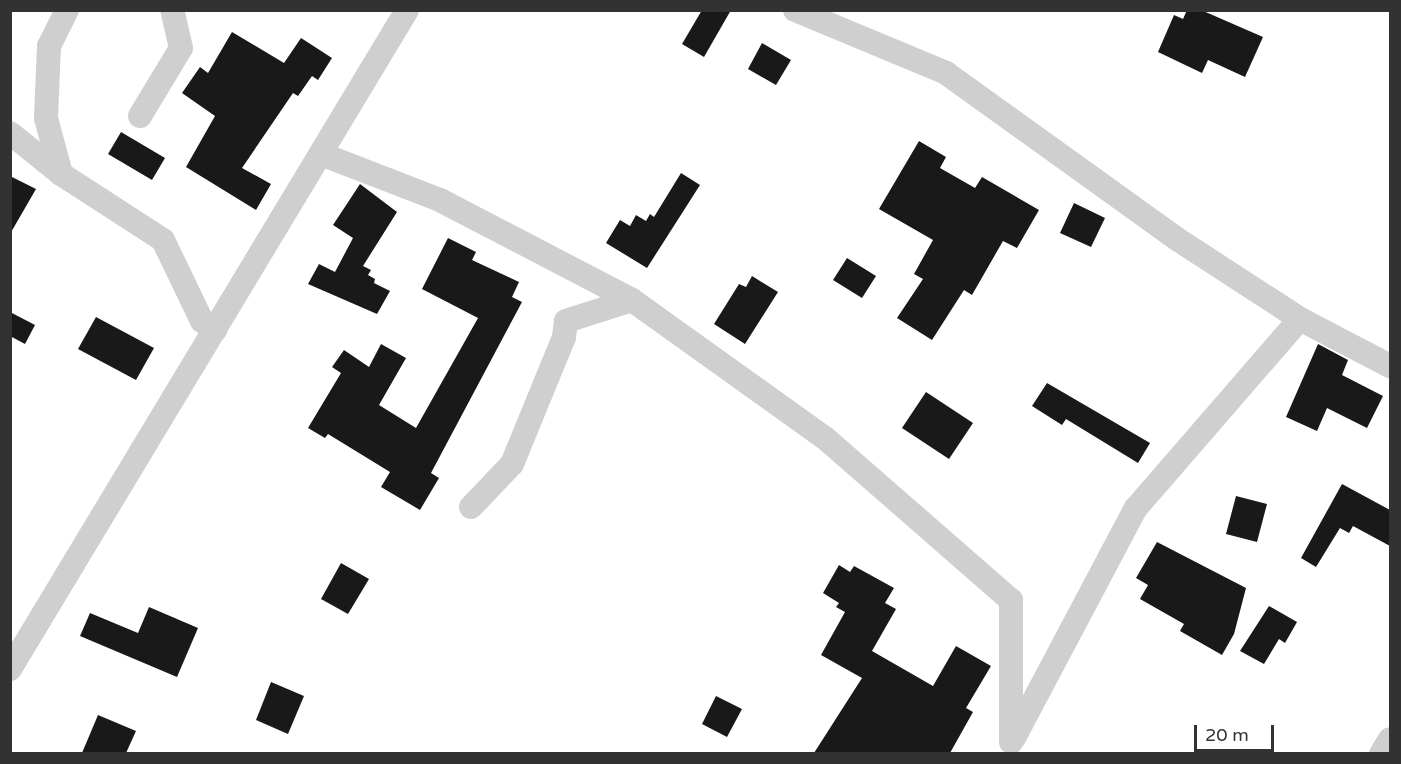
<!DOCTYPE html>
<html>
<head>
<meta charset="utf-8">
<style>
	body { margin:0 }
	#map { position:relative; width:1401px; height:764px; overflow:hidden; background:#fff; font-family:"Varela Round",sans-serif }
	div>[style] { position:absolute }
	.building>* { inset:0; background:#191919 }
	.minor>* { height:24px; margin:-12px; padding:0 12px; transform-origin:12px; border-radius:12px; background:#cfcfcf }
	span { translate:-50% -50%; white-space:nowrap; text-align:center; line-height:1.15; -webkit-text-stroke:6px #fff; paint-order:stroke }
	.frame { position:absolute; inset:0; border:12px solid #323232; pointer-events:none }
	.scale { position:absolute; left:1194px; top:725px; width:80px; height:27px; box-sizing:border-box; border:3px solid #323232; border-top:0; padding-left:8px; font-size:18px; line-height:21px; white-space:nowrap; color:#323232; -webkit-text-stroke:4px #fff; paint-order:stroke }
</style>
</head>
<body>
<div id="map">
	<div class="building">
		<div style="clip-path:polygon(702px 10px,731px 10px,704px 57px,682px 44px)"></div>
		<div style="clip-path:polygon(1187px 10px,1201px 10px,1263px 37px,1245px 77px,1208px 60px,1202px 73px,1158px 52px,1174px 15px,1183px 19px)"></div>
		<div style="clip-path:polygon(232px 32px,284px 63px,301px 38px,332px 58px,318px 80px,312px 76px,298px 96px,293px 93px,242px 168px,271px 184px,256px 210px,186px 167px,215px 116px,182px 93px,200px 67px,208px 73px)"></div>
		<div style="clip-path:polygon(762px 43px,791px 60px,776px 85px,748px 69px)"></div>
		<div style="clip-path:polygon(121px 132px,165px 158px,152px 180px,108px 154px)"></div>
		<div style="clip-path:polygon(919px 141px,946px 157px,940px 168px,975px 188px,982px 177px,1039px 210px,1017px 248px,1003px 241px,972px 295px,964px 290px,932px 340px,897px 318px,923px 279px,914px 274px,933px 240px,879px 209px)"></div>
		<div style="clip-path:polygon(681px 173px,700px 185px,647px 268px,606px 243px,620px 220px,630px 226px,636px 215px,646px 221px,650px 214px,654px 217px)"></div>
		<div style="clip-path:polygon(10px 176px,36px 189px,10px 234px)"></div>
		<div style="clip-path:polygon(360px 184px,397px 212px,363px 266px,371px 270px,368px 275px,375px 279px,374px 283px,390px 291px,377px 314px,308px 284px,319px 264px,335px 272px,353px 238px,333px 225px)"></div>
		<div style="clip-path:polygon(1074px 203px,1105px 218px,1091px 247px,1060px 233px)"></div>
		<div style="clip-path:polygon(448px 238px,476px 252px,472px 260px,519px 282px,512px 297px,522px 302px,431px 473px,439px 478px,420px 510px,381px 487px,390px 472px,328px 434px,325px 438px,308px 428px,341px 373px,332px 367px,344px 350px,369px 367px,381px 344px,406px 358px,379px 405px,416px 428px,478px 318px,422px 289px)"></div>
		<div style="clip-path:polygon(847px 258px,876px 276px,862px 298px,833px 280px)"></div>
		<div style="clip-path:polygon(752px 276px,778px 292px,745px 344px,714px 324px,739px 284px,746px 287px)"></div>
		<div style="clip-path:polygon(10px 312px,35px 325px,25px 344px,10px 336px)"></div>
		<div style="clip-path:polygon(96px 317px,154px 348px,136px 380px,78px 349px)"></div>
		<div style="clip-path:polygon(1318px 344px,1348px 360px,1342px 375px,1383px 396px,1367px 428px,1327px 408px,1317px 431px,1286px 417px)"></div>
		<div style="clip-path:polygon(1047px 383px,1150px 443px,1138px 463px,1066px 419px,1062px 425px,1032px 406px)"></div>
		<div style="clip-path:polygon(926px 392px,973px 423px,949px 459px,902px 428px)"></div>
		<div style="clip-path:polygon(1342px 484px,1390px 510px,1390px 546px,1353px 526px,1349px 533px,1340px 528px,1316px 567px,1301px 558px)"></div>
		<div style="clip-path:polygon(1236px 496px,1267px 504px,1257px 542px,1226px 534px)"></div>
		<div style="clip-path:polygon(1157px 542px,1246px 588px,1234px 634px,1222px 655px,1180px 631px,1184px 624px,1140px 599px,1148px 585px,1136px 578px)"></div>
		<div style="clip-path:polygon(341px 563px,369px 579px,348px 614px,321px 599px)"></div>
		<div style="clip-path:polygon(839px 565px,850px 572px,854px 566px,894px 588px,885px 603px,896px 609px,872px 651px,933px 686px,956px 646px,991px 666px,966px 708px,973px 712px,950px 753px,814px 753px,862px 678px,821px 655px,845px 612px,836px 607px,839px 603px,823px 593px)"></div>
		<div style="clip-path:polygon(1269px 606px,1297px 622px,1285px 643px,1279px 639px,1264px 664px,1240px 651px)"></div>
		<div style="clip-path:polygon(149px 607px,198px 628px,177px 677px,80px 636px,90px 613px,138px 633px)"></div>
		<div style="clip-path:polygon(271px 682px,304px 696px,288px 734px,256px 720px)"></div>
		<div style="clip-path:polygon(716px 696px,742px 709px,727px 737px,702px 724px)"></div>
		<div style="clip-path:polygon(98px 715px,136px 731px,126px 753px,82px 753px)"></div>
	</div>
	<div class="minor">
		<div style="left:67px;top:10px;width:40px;rotate:116.6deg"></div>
		<div style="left:49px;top:46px;width:72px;rotate:92.4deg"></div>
		<div style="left:46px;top:118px;width:58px;rotate:75deg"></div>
		<div style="left:61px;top:174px;width:121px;rotate:32.9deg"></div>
		<div style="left:163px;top:240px;width:90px;rotate:64.3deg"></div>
		<div style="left:202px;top:321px;width:16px;rotate:35deg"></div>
		<div style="left:795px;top:10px;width:164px;rotate:22.6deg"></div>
		<div style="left:946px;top:73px;width:284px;rotate:35.7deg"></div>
		<div style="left:1177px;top:239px;width:147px;rotate:33deg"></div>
		<div style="left:140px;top:116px;width:79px;rotate:-58.9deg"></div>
		<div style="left:181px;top:48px;width:39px;rotate:-103deg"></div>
		<div style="left:10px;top:133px;width:65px;rotate:38.8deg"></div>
		<div style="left:321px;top:154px;width:128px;rotate:21.1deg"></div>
		<div style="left:440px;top:200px;width:216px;rotate:27.5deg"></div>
		<div style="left:632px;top:300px;width:237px;rotate:35.6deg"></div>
		<div style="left:825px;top:438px;width:247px;rotate:41.1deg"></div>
		<div style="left:1011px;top:600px;width:142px;rotate:90deg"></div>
		<div style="left:471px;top:507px;width:59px;rotate:-46.4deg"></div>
		<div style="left:512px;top:464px;width:137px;rotate:-67.7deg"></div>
		<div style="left:564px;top:337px;width:16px;rotate:-83deg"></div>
		<div style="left:566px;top:321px;width:69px;rotate:-17.7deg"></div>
		<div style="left:10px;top:669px;width:769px;rotate:-58.93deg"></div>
		<div style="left:1014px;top:738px;width:260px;rotate:-62.1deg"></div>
		<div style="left:1136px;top:508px;width:250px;rotate:-49.1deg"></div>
		<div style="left:1300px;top:319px;width:102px;rotate:27.6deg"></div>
		<div style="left:1381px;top:754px;width:17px;rotate:-59deg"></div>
	</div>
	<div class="frame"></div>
	<div class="scale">20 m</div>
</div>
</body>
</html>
